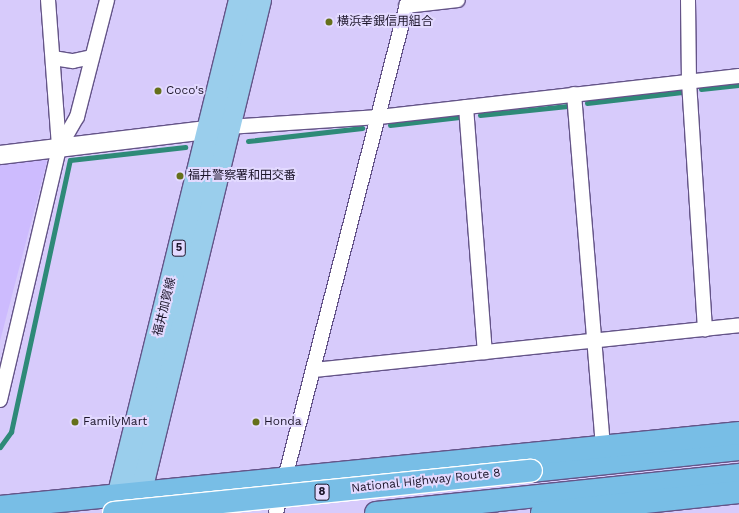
<!DOCTYPE html>
<html>
<head>
<meta charset="utf-8">
<style>
	body { margin:0 }
	#map { position:relative; width:739px; height:513px; overflow:hidden; background:#d7cbfb; font-family:"Work Sans","Noto Sans JP",sans-serif }
	div>[style] { position:absolute }
	.built>* { inset:0; background:#cdbbfe }
	.stream>* { height:5px; margin:-2.5px; padding:0 2.5px; transform-origin:2.5px; border-radius:2.5px; background:#2e8a78 }
	.roads { filter:drop-shadow(1px 0 #645488) drop-shadow(-1px 0 #645488) drop-shadow(0 1px #645488) drop-shadow(0 -1px #645488) }
	.minor>* { height:14px; margin:-7px; padding:0 7px; transform-origin:7px; border-radius:7px; background:#fff }
	.tertiary>* { height:18px; margin:-9px; padding:0 9px; transform-origin:9px; border-radius:9px; background:#fff }
	.primary>* { height:22px; margin:-11px; padding:0 11px; transform-origin:11px; border-radius:11px; background:#9aceec }
	.trunk>* { height:22px; margin:-11px; padding:0 11px; transform-origin:11px; border-radius:11px; background:#78bee6 }
	.bridges { filter:drop-shadow(1px 0 #fff) drop-shadow(-1px 0 #fff) drop-shadow(0 1px #fff) drop-shadow(0 -1px #fff) }
	.trunk-bridge>* { height:22px; margin:-11px; padding:0 11px; transform-origin:11px; border-radius:11px; background:#78bee6 }
	.dots>* { width:11px; height:11px; translate:-50% -50%; box-sizing:border-box; border:2px solid #e3daff; border-radius:50% }
	span { translate:-50% -50%; white-space:nowrap; text-align:center; line-height:1.15; -webkit-text-stroke:4px #e3daff; paint-order:stroke }
	.shield-label span { padding:1px 3px; background:#e3daff; border:1px solid; border-radius:3px; -webkit-text-stroke-width:0 }
	.shield-label { font-size:11px; color:#1d162b; font-weight:700 }
	.poi-label { font-size:12px; color:#1d162b }
	.left { translate:0 -50%; text-align:left }
	.street-label { font-size:12px; color:#1d162b }
</style>
</head>
<body>
<div id="map">
	<div class="built">
		<div style="clip-path:polygon(42px 156px,47px 162px,0 341px,0 161px)"></div>
	</div>
	<div class="stream">
		<div style="left:701px;top:89px;width:38px;rotate:-6deg"></div>
		<div style="left:587px;top:103px;width:96px;rotate:-6.6deg"></div>
		<div style="left:480px;top:115px;width:88px;rotate:-5.8deg"></div>
		<div style="left:390px;top:125px;width:70px;rotate:-6.5deg"></div>
		<div style="left:248px;top:141px;width:115px;rotate:-6.5deg"></div>
		<div style="left:0;top:447px;width:19px;rotate:-54deg"></div>
		<div style="left:11px;top:432px;width:278px;rotate:-77.8deg"></div>
		<div style="left:70px;top:160px;width:116px;rotate:-6.4deg"></div>
	</div>
	<div class="roads">
		<div class="minor">
			<div style="left:48px;top:0;width:148px;rotate:85.7deg"></div>
			<div style="left:688px;top:0;width:82px;rotate:89.3deg"></div>
			<div style="left:689px;top:82px;width:248px;rotate:86.3deg"></div>
			<div style="left:406px;top:6px;width:52px;rotate:-6.6deg"></div>
			<div style="left:53px;top:58px;width:20px;rotate:9deg"></div>
			<div style="left:73px;top:61px;width:19px;rotate:-12deg"></div>
			<div style="left:574px;top:94px;width:353px;rotate:85.3deg"></div>
			<div style="left:466px;top:107px;width:246px;rotate:85.6deg"></div>
			<div style="left:228px;top:127px;width:151px;rotate:-3.8deg"></div>
			<div style="left:379px;top:117px;width:362px;rotate:-6.5deg"></div>
			<div style="left:314px;top:370px;width:427px;rotate:-6deg"></div>
			<div style="left:0;top:400px;width:259px;rotate:-76.8deg"></div>
			<div style="left:59px;top:148px;width:36px;rotate:-60deg"></div>
			<div style="left:77px;top:117px;width:121px;rotate:-75.6deg"></div>
			<div style="left:276px;top:513px;width:530px;rotate:-75.57deg"></div>
		</div>
		<div class="tertiary">
			<div style="left:0;top:155px;width:224px;rotate:-6.9deg"></div>
		</div>
		<div class="primary">
			<div style="left:140px;top:495px;width:509px;rotate:-76.37deg"></div>
			<div style="left:118px;top:497px;width:512px;rotate:-76.21deg"></div>
		</div>
		<div class="trunk">
			<div style="left:531px;top:471px;width:209px;rotate:-6deg"></div>
			<div style="left:0;top:507px;width:743px;rotate:-5.72deg"></div>
			<div style="left:376px;top:513px;width:365px;rotate:-6deg"></div>
			<div style="left:542px;top:513px;width:198px;rotate:-6.1deg"></div>
		</div>
	</div>
	<div class="bridges">
		<div class="trunk-bridge">
			<div style="left:114px;top:513px;width:419px;rotate:-5.8deg"></div>
		</div>
	</div>
	<div class="dots">
		<div style="left:329px;top:22px;background:#65701a"></div>
		<div style="left:158px;top:91px;background:#65701a"></div>
		<div style="left:180px;top:176px;background:#65701a"></div>
		<div style="left:75px;top:422px;background:#65701a"></div>
		<div style="left:256px;top:422px;background:#65701a"></div>
	</div>
	<div class="shield-label">
		<span style="left:179px;top:248px">5</span>
		<span style="left:322px;top:492px">8</span>
	</div>
	<div class="poi-label">
		<span class="left" style="left:337px;top:22px">横浜幸銀信用組合</span>
		<span class="left" style="left:166px;top:91px">Coco's</span>
		<span class="left" style="left:188px;top:176px">福井警察署和田交番</span>
		<span class="left" style="left:83px;top:422px">FamilyMart</span>
		<span class="left" style="left:264px;top:422px">Honda</span>
	</div>
	<div class="street-label">
		<span style="left:165px;top:307px;rotate:-76deg">福井加賀線</span>
		<span style="left:426px;top:481px;rotate:-6deg">National Highway Route 8</span>
	</div>
</div>
</body>
</html>
